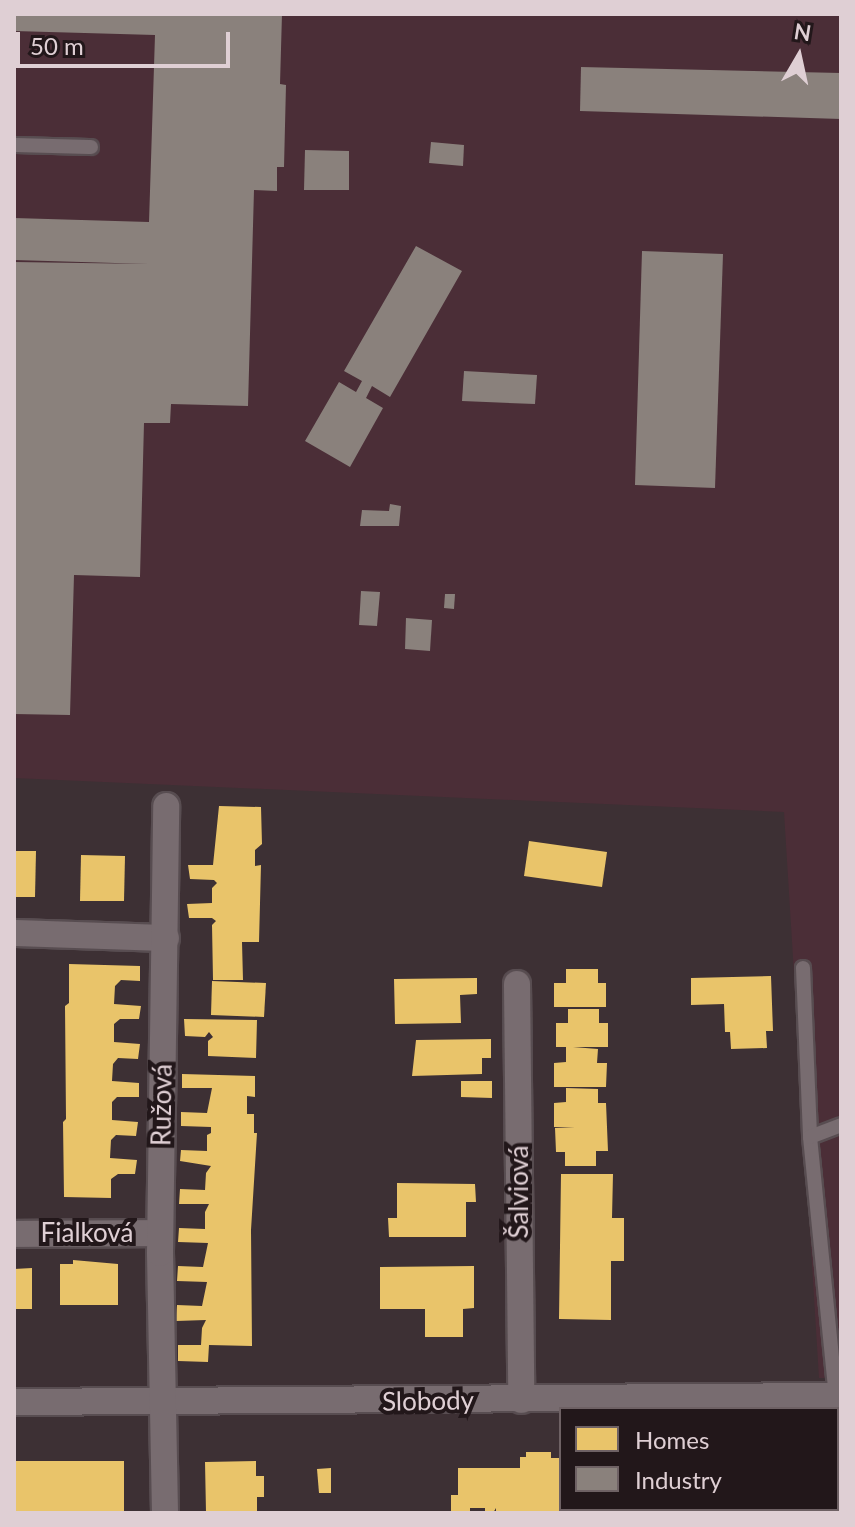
<!DOCTYPE html>
<html>
<head>
<meta charset="utf-8">
<style>
	body { margin:0 }
	#map { position:relative; width:855px; height:1527px; overflow:hidden; background:#3d3034; font-family:Lato,sans-serif }
	div>[style] { position:absolute }
	.built>* { inset:0; background:#4b2e37 }
	.homes>* { inset:0; background:#e9c46a }
	.industry>* { inset:0; background:#8a817c }
	.roads { filter:drop-shadow(2px 0 #584d51) drop-shadow(-2px 0 #584d51) drop-shadow(0 2px #584d51) drop-shadow(0 -2px #584d51) }
	.lane>* { height:14px; margin:-7px; padding:0 7px; transform-origin:7px; border-radius:7px; background:#786c70 }
	.street>* { height:26px; margin:-13px; padding:0 13px; transform-origin:13px; border-radius:13px; background:#786c70 }
	span { translate:-50% -50%; white-space:nowrap; text-align:center; line-height:1.15; -webkit-text-stroke:8px #22171a; paint-order:stroke }
	.street-label { font-size:26px; color:#dfcfd4 }
	.frame { position:absolute; inset:0; border:16px solid #dfcfd4; pointer-events:none }
	.legend { position:absolute; left:559px; top:1407px; width:280px; height:104px; box-sizing:border-box; background:#22171a; border:2px solid #6e6164; margin:0; padding:10px 14px; list-style:none; font-size:24px; color:#dfcfd4 }
	.legend li { display:flex; align-items:center; gap:16px; height:40px }
	.legend b { width:40px; border:2px solid #6e6164 }
	.north { position:absolute; left:759px; top:16px; width:80px; height:80px; -webkit-text-stroke:6px #22171a; paint-order:stroke; rotate:9deg; font-size:22px; font-weight:700; line-height:32px; text-align:center; color:#dfcfd4 }
	.north::after { content:''; display:block; margin:auto; width:28px; height:36px; background:#dfcfd4; clip-path:polygon(50% 0,100% 100%,50% 72%,0 100%) }
	.scale { position:absolute; left:16px; top:32px; width:214px; height:36px; box-sizing:border-box; border:4px solid #dfcfd4; border-top:0; padding-left:10px; font-size:24px; line-height:28px; white-space:nowrap; color:#dfcfd4; -webkit-text-stroke:6px #22171a; paint-order:stroke }
</style>
</head>
<body>
<div id="map">
	<div class="built">
		<div style="clip-path:polygon(14px 14px,841px 14px,841px 1378px,819px 1378px,784px 812px,14px 778px)"></div>
	</div>
	<div class="homes">
		<div style="clip-path:polygon(219px 806px,261px 807px,262px 844px,255px 850px,255px 866px,261px 865px,259px 942px,242px 942px,243px 980px,213px 980px,212px 925px,216px 921px,212px 918px,189px 918px,187px 904px,212px 903px,212px 888px,217px 883px,214px 880px,190px 879px,188px 865px,213px 865px)"></div>
		<div style="clip-path:polygon(529px 841px,607px 852px,602px 887px,524px 876px)"></div>
		<div style="clip-path:polygon(14px 851px,36px 851px,35px 897px,14px 897px)"></div>
		<div style="clip-path:polygon(81px 855px,125px 856px,124px 901px,80px 901px)"></div>
		<div style="clip-path:polygon(69px 964px,140px 966px,140px 981px,121px 980px,115px 986px,114px 1004px,141px 1006px,139px 1019px,120px 1019px,114px 1024px,114px 1042px,140px 1044px,138px 1059px,118px 1058px,113px 1064px,112px 1081px,139px 1083px,139px 1097px,117px 1097px,112px 1102px,112px 1120px,138px 1122px,136px 1136px,116px 1135px,111px 1140px,110px 1158px,137px 1160px,135px 1174px,118px 1174px,111px 1179px,111px 1198px,64px 1197px,63px 1122px,66px 1119px,65px 1006px,69px 1003px)"></div>
		<div style="clip-path:polygon(566px 969px,598px 969px,598px 983px,606px 983px,606px 1007px,554px 1007px,554px 983px,566px 983px)"></div>
		<div style="clip-path:polygon(771px 976px,773px 1031px,766px 1031px,767px 1048px,731px 1049px,730px 1032px,725px 1032px,724px 1004px,691px 1005px,691px 978px)"></div>
		<div style="clip-path:polygon(477px 978px,477px 994px,460px 995px,461px 1023px,395px 1024px,394px 979px)"></div>
		<div style="clip-path:polygon(212px 981px,266px 983px,264px 1017px,211px 1015px)"></div>
		<div style="clip-path:polygon(568px 1009px,599px 1009px,599px 1023px,608px 1023px,608px 1047px,573px 1047px,598px 1049px,597px 1063px,607px 1063px,606px 1087px,554px 1087px,554px 1063px,566px 1062px,566px 1047px,556px 1047px,556px 1023px,568px 1023px)"></div>
		<div style="clip-path:polygon(184px 1019px,257px 1020px,256px 1058px,208px 1056px,208px 1041px,213px 1037px,209px 1032px,205px 1037px,185px 1036px)"></div>
		<div style="clip-path:polygon(491px 1039px,491px 1058px,482px 1058px,482px 1074px,412px 1076px,416px 1040px)"></div>
		<div style="clip-path:polygon(182px 1074px,255px 1076px,255px 1097px,247px 1096px,247px 1114px,254px 1114px,254px 1133px,257px 1133px,251px 1230px,252px 1346px,209px 1345px,208px 1362px,178px 1361px,178px 1345px,201px 1345px,202px 1328px,206px 1320px,176px 1321px,177px 1305px,202px 1306px,207px 1282px,177px 1281px,178px 1266px,203px 1267px,208px 1243px,178px 1242px,179px 1228px,205px 1229px,205px 1212px,209px 1204px,179px 1204px,180px 1189px,205px 1190px,206px 1173px,211px 1166px,180px 1161px,181px 1150px,207px 1151px,207px 1135px,211px 1133px,211px 1127px,181px 1126px,181px 1112px,207px 1113px,212px 1088px,182px 1088px)"></div>
		<div style="clip-path:polygon(461px 1081px,492px 1081px,492px 1098px,461px 1097px)"></div>
		<div style="clip-path:polygon(566px 1088px,598px 1089px,598px 1103px,606px 1103px,608px 1151px,596px 1151px,596px 1166px,565px 1166px,565px 1152px,556px 1152px,555px 1128px,575px 1128px,554px 1127px,554px 1103px,566px 1102px)"></div>
		<div style="clip-path:polygon(561px 1174px,613px 1174px,612px 1218px,624px 1218px,624px 1261px,611px 1261px,611px 1320px,559px 1319px)"></div>
		<div style="clip-path:polygon(397px 1183px,475px 1184px,476px 1202px,466px 1202px,466px 1237px,389px 1237px,388px 1218px,397px 1218px)"></div>
		<div style="clip-path:polygon(73px 1260px,118px 1264px,118px 1305px,60px 1305px,60px 1264px,73px 1264px)"></div>
		<div style="clip-path:polygon(474px 1266px,474px 1308px,463px 1309px,463px 1337px,425px 1337px,425px 1309px,380px 1309px,380px 1267px)"></div>
		<div style="clip-path:polygon(32px 1268px,32px 1309px,14px 1309px,14px 1269px)"></div>
		<div style="clip-path:polygon(526px 1452px,551px 1452px,551px 1458px,561px 1458px,561px 1509px,630px 1509px,629px 1513px,496px 1513px,496px 1508px,493px 1513px,485px 1513px,485px 1508px,470px 1508px,470px 1513px,451px 1513px,451px 1495px,458px 1495px,458px 1468px,520px 1468px,520px 1457px,526px 1457px)"></div>
		<div style="clip-path:polygon(14px 1461px,124px 1461px,124px 1513px,14px 1513px)"></div>
		<div style="clip-path:polygon(256px 1461px,256px 1476px,264px 1476px,264px 1497px,257px 1497px,257px 1513px,206px 1513px,205px 1462px)"></div>
		<div style="clip-path:polygon(331px 1468px,331px 1493px,319px 1493px,317px 1469px)"></div>
	</div>
	<div class="industry">
		<div style="clip-path:polygon(14px 14px,282px 14px,280px 84px,286px 85px,284px 167px,277px 167px,277px 191px,254px 190px,248px 406px,171px 404px,170px 423px,144px 423px,140px 577px,74px 575px,70px 715px,14px 714px,14px 262px,149px 264px,14px 260px,14px 218px,149px 222px,155px 35px,14px 31px)"></div>
		<div style="clip-path:polygon(581px 67px,841px 73px,841px 119px,580px 111px)"></div>
		<div style="clip-path:polygon(431px 142px,464px 145px,463px 166px,429px 163px)"></div>
		<div style="clip-path:polygon(305px 150px,349px 151px,349px 190px,304px 190px)"></div>
		<div style="clip-path:polygon(416px 246px,462px 271px,390px 397px,372px 386px,366px 398px,383px 408px,350px 467px,305px 441px,339px 382px,356px 392px,362px 381px,344px 371px)"></div>
		<div style="clip-path:polygon(642px 251px,723px 254px,715px 488px,635px 485px)"></div>
		<div style="clip-path:polygon(464px 371px,537px 375px,535px 404px,462px 401px)"></div>
		<div style="clip-path:polygon(390px 504px,401px 506px,399px 526px,360px 526px,362px 510px,389px 511px)"></div>
		<div style="clip-path:polygon(361px 591px,380px 592px,377px 626px,359px 625px)"></div>
		<div style="clip-path:polygon(445px 594px,455px 594px,454px 609px,444px 608px)"></div>
		<div style="clip-path:polygon(406px 618px,432px 620px,430px 651px,405px 649px)"></div>
	</div>
	<div class="roads">
		<div class="lane">
			<div style="left:14px;top:145px;width:77px;rotate:1.5deg"></div>
			<div style="left:803px;top:968px;width:169px;rotate:87.6deg"></div>
			<div style="left:810px;top:1137px;width:260px;rotate:84.3deg"></div>
			<div style="left:810px;top:1137px;width:33px;rotate:-21deg"></div>
		</div>
		<div class="street">
			<div style="left:14px;top:933px;width:152px;rotate:1.9deg"></div>
			<div style="left:517px;top:984px;width:416px;rotate:89.4deg"></div>
			<div style="left:14px;top:1234px;width:146px;rotate:-0.4deg"></div>
			<div style="left:836px;top:1396px;width:27px;rotate:80deg"></div>
			<div style="left:14px;top:1402px;width:827px;rotate:-0.42deg"></div>
			<div style="left:165px;top:1513px;width:260px;rotate:-91.1deg"></div>
			<div style="left:160px;top:1253px;width:447px;rotate:-89.2deg"></div>
			<div style="left:712px;top:1513px;width:4px;rotate:-63deg"></div>
		</div>
	</div>
	<div class="street-label">
		<span style="left:162px;top:1105px;rotate:-89deg">Ružová</span>
		<span style="left:519px;top:1192px;rotate:-90deg">Šalviová</span>
		<span style="left:87px;top:1233px">Fialková</span>
		<span style="left:428px;top:1401px;rotate:-1deg">Slobody</span>
	</div>
	<div class="frame"></div>
	<ul class="legend">
	<li><b style="height:22px;background:#e9c46a"></b>Homes</li>
	<li><b style="height:22px;background:#8a817c"></b>Industry</li>
	</ul>
	<div class="north">N</div>
	<div class="scale">50 m</div>
</div>
</body>
</html>
